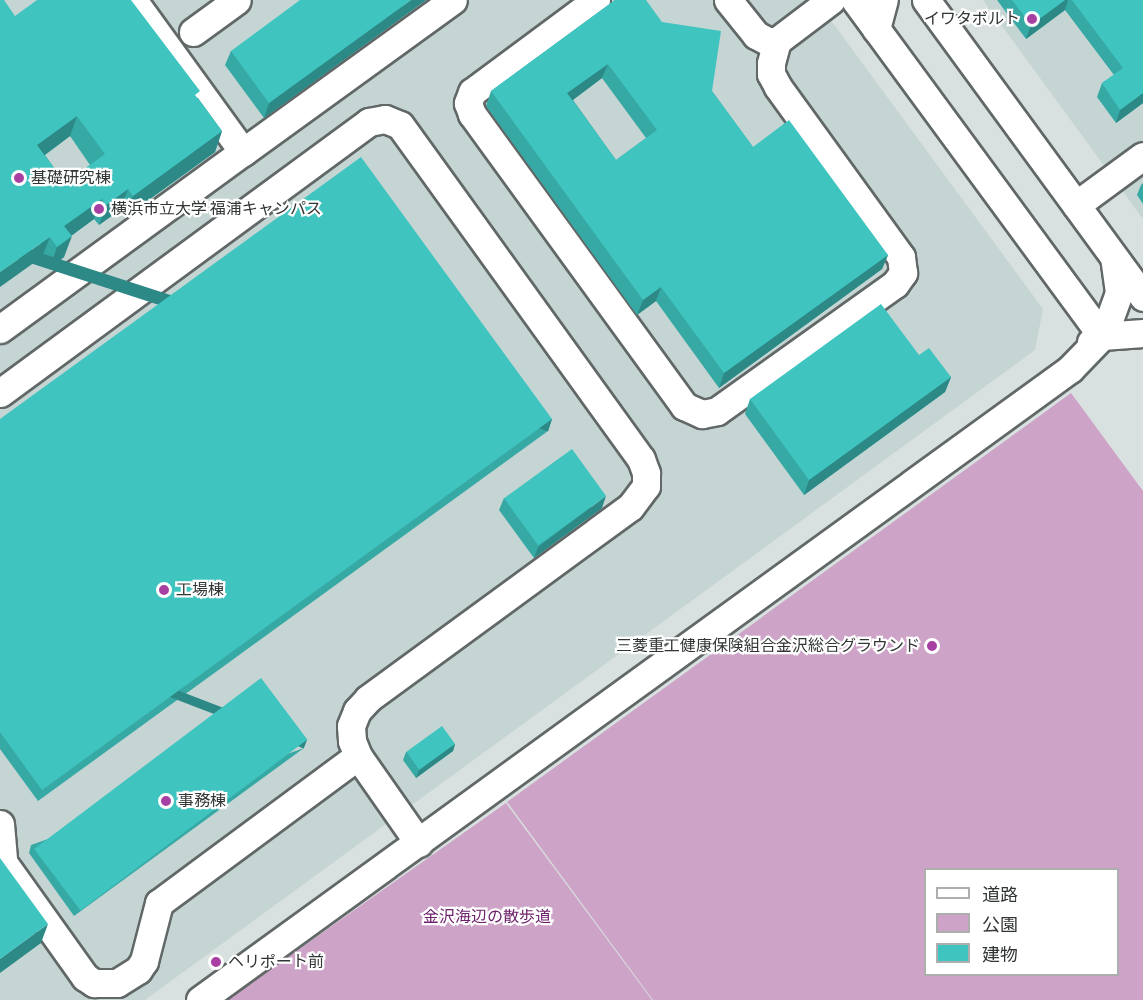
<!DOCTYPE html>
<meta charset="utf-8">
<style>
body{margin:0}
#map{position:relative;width:1143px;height:1000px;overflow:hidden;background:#d9e0e0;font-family:"Alegreya Sans","Noto Sans JP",sans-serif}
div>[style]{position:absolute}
.built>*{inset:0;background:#c5d5d4}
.green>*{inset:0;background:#cda4c8}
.roads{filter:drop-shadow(2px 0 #616867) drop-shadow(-2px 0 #616867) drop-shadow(0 2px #616867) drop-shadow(0 -2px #616867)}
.minor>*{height:27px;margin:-13.5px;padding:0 13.5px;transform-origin:13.5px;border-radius:13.5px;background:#fff}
.wall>*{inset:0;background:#37a9a5}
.shaded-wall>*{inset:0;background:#2d8986;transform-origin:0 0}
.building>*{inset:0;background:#40c4c0;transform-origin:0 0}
.dots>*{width:16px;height:16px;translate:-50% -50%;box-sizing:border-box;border:3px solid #fff;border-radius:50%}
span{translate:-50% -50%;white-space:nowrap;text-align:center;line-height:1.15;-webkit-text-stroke:4.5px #fff;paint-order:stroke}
.poi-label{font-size:16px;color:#323535}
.right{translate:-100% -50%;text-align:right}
.left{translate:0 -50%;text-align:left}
.park-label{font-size:16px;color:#6e216b}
.legend{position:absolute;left:924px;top:868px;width:195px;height:108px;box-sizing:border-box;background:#fff;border:2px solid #adaeae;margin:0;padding:8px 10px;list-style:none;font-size:18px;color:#323535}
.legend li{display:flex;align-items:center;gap:12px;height:30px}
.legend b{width:30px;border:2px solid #adaeae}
</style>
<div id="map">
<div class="built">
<div style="clip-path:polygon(0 0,816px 0,1043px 309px,1035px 350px,145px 1000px,0 1000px)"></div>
<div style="clip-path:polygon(983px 0,1143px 0,1143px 219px)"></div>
</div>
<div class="green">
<div style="clip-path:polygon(evenodd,1071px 393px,1143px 491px,1143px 1000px,653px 1000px,507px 802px,1071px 393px,926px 870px,1118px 870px,1118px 974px,926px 974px,926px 870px)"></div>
<div style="clip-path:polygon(506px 803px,652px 1000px,227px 1000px)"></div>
</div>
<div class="roads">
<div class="minor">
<div style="left:596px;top:0;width:154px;rotate:143.4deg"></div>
<div style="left:472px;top:92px;width:12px;rotate:110deg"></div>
<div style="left:468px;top:103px;width:12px;rotate:70deg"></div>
<div style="left:472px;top:114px;width:361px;rotate:54deg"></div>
<div style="left:684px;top:406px;width:20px;rotate:24deg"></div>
<div style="left:702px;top:414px;width:15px;rotate:-11deg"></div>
<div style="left:717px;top:411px;width:219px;rotate:-35.5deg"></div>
<div style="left:895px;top:284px;width:14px;rotate:-54deg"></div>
<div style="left:903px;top:273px;width:16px;rotate:-97deg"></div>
<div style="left:901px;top:257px;width:210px;rotate:-125.9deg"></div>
<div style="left:778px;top:87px;width:15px;rotate:-118deg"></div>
<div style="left:771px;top:74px;width:11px;rotate:-90deg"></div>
<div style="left:771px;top:63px;width:23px;rotate:-75deg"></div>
<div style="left:777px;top:41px;width:68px;rotate:-37.2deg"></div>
<div style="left:728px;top:0;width:45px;rotate:51.3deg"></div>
<div style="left:756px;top:35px;width:15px;rotate:28deg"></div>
<div style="left:769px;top:42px;width:8px;rotate:-7deg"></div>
<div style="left:855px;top:0;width:417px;rotate:53.7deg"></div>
<div style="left:926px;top:0;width:368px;rotate:53.8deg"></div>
<div style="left:876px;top:29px;width:30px;rotate:-75deg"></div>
<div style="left:193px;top:32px;width:54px;rotate:-36deg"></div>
<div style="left:243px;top:152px;width:259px;rotate:-35.9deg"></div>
<div style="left:1076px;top:205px;width:83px;rotate:-36.2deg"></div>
<div style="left:0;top:329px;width:301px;rotate:-36.1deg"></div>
<div style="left:243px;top:152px;width:188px;rotate:-125.9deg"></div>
<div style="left:1091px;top:342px;width:13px;rotate:-29deg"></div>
<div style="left:1102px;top:336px;width:41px;rotate:-4.2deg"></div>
<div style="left:0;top:393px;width:458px;rotate:-36.3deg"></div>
<div style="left:369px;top:122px;width:16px;rotate:-11deg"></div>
<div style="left:385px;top:119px;width:16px;rotate:22deg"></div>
<div style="left:400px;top:125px;width:412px;rotate:54.2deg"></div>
<div style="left:641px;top:459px;width:15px;rotate:70deg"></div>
<div style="left:646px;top:473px;width:13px;rotate:90deg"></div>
<div style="left:646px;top:486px;width:26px;rotate:127deg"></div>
<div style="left:630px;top:507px;width:325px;rotate:143.8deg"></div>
<div style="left:368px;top:699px;width:16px;rotate:133deg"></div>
<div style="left:357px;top:711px;width:16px;rotate:112deg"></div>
<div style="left:351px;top:726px;width:15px;rotate:86deg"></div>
<div style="left:352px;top:741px;width:16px;rotate:68deg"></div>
<div style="left:358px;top:756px;width:106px;rotate:55deg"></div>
<div style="left:0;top:824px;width:38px;rotate:85deg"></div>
<div style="left:3px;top:862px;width:141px;rotate:54.5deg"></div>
<div style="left:85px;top:977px;width:11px;rotate:34deg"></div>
<div style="left:94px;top:983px;width:23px"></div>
<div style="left:117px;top:983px;width:25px;rotate:-32deg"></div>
<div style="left:138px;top:970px;width:11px;rotate:-56deg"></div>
<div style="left:144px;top:961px;width:60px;rotate:-75.5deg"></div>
<div style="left:159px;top:903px;width:247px;rotate:-36.5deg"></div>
<div style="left:200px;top:1000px;width:1075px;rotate:-35.95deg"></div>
<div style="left:1070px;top:369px;width:46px;rotate:-45.9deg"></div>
<div style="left:1102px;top:336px;width:14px;rotate:-65deg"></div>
<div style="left:1108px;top:323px;width:33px;rotate:-70deg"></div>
<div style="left:1119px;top:292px;width:34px;rotate:-98deg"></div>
</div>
</div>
<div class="wall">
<div style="clip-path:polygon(426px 0,264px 118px,225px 65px,231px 51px)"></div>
<div style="clip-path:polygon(evenodd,615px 0,712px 91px,753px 147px,888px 255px,882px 269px,719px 388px,656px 301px,637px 315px,486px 106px,491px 91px,615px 0,602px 78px,646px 138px,616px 160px,573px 100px,602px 78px)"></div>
<div style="clip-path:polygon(997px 0,1143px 0,1143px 103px,1116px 123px,1097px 97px,1102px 83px,1114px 75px,1065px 10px,1026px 39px)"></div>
<div style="clip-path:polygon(evenodd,15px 16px,198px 98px,222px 131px,215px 152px,125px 217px,120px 210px,99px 225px,94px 219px,71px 236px,64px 257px,50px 268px,42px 257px,15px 16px,70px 136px,90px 165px,65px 183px,45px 155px,70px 136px)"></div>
<div style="clip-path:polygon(1143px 183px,1143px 204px,1137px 195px,1141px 185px)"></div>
<div style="clip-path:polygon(919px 355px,951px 377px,945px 392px,804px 495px,745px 414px,750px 399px)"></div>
<div style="clip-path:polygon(0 419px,552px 419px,548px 431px,38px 801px,0 749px)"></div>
<div style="clip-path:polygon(504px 498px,602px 508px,534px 558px,499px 510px)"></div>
<div style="clip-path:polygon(455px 744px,453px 751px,416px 778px,403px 760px,406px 752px)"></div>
<div style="clip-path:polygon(304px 748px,74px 916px,29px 853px,31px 845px)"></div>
</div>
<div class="shaded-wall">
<div style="clip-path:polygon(411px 0,426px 0,264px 118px,269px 103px)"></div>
<div style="clip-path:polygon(1065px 0,1068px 0,1065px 10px,1026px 39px,1031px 25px)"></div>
<div style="clip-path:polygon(608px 64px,602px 78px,562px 108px,567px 93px)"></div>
<div style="clip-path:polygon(1143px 93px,1143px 103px,1116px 123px,1120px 110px)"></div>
<div style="clip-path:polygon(77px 116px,70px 136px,30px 166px,37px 145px)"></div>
<div style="clip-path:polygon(222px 131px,215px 152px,125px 217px,133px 196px)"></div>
<div style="clip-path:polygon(128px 189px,120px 210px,99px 225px,106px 205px)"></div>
<div style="clip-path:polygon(102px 199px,94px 219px,56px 247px,64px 226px)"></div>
<div style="clip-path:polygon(72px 236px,64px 257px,50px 268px,57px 247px)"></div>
<div style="clip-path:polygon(50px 237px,42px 257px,0 287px,0 272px)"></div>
<div style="clip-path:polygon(888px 255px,882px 269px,719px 388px,724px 373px)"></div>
<div style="clip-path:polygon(661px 287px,656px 301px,637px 315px,643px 300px)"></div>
<div style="clip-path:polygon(951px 377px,945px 392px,804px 495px,809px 480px)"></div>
<div style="left:552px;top:419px;width:13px;height:631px;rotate:108deg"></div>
<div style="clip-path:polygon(606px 496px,602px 508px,534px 558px,538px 547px)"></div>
<div style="left:307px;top:740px;width:9px;height:285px;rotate:111deg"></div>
<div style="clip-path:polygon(455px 744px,453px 751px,416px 778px,419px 770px)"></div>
<div style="clip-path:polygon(48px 924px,41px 943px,0 973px,0 959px)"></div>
</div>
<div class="building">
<div style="clip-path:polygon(evenodd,0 0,4px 0,15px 16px,37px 0,131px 0,200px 91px,195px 95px,222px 131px,133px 196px,128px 189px,106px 205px,102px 199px,64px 226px,72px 236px,57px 247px,50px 237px,0 272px,0 0,77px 116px,105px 154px,65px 183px,37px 145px,77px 116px)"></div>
<div style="clip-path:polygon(300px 0,411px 0,269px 103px,231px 51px)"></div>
<div style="clip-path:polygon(evenodd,615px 0,646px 0,662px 22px,721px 31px,712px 91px,753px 147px,789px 120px,888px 255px,724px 373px,661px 287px,643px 300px,491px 91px,615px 0,608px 64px,657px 130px,616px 160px,567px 93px,608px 64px)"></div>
<div style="clip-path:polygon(1012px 0,1065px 0,1031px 25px)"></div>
<div style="clip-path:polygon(1072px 0,1143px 0,1143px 93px,1120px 110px,1102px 83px,1123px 68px)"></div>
<div style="clip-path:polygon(361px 157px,552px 419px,42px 790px,0 732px,0 419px)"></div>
<div style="clip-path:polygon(881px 304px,919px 355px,929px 348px,951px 377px,809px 480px,750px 399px)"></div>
<div style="left:572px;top:449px;width:58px;height:84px;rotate:54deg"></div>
<div style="left:261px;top:678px;width:77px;height:284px;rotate:53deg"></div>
<div style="left:442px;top:726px;width:22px;height:44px;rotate:54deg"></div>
<div style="clip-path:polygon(0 858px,48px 924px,0 959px)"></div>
</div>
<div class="dots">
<div style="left:1032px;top:19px;background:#a840a3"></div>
<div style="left:19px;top:178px;background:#a840a3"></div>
<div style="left:99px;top:209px;background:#a840a3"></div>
<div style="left:164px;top:590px;background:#a840a3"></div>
<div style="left:932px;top:646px;background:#a840a3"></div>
<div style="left:166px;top:801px;background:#a840a3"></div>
<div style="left:216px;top:962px;background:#a840a3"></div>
</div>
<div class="poi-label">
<span class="right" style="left:1020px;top:19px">イワタボルト</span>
<span class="left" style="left:31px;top:178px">基礎研究棟</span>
<span class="left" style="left:111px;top:209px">横浜市立大学 福浦キャンパス</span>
<span class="left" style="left:176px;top:590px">工場棟</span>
<span class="right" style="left:920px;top:646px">三菱重工健康保険組合金沢総合グラウンド</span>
<span class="left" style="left:178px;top:801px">事務棟</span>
<span class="left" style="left:228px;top:962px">ヘリポート前</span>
</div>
<div class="park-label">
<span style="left:487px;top:917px">金沢海辺の散歩道</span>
</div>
<ul class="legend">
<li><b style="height:8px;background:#fff"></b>道路</li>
<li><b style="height:16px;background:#cda4c8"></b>公園</li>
<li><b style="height:16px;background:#40c4c0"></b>建物</li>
</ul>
</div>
